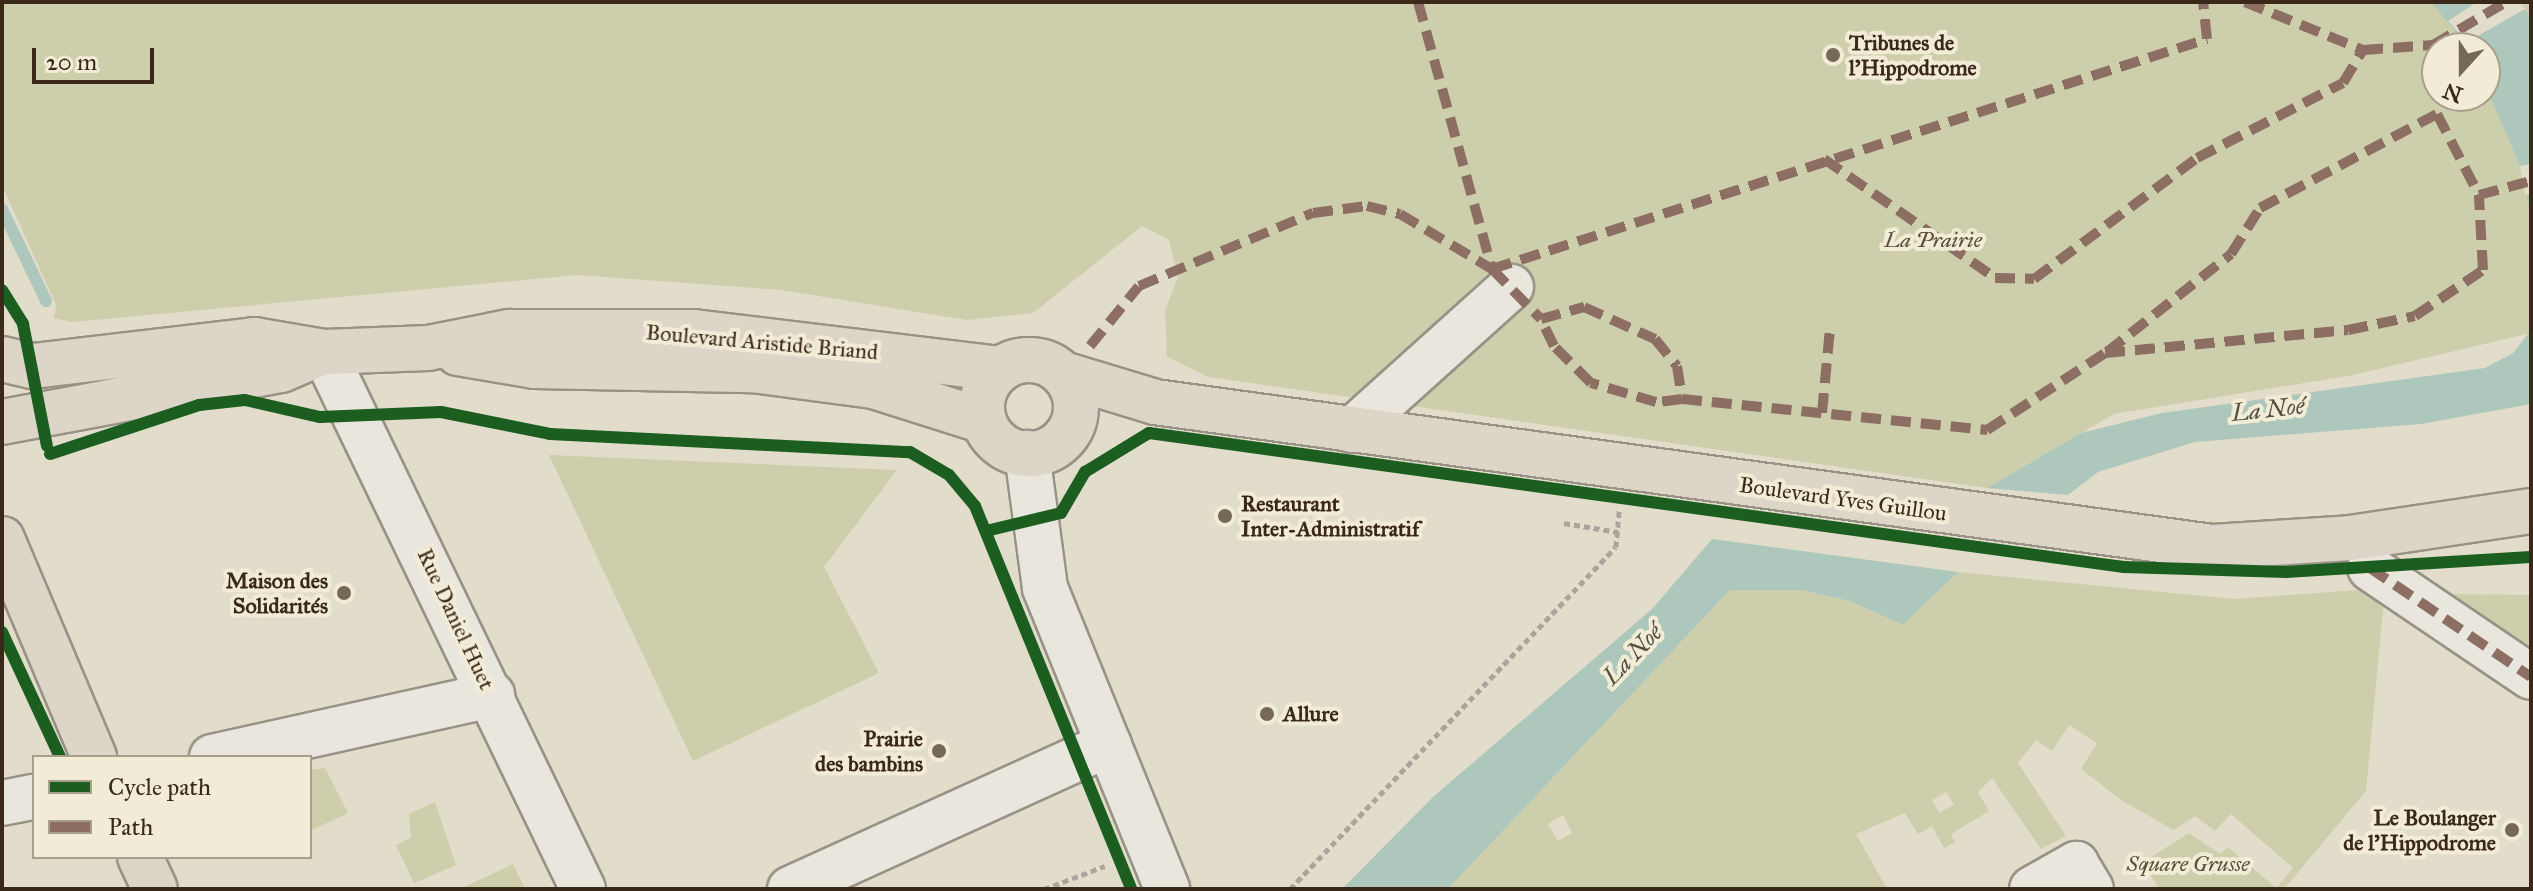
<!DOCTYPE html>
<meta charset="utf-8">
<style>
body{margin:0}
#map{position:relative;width:2533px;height:891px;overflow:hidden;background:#e2ddcb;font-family:"IM FELL Great Primer",serif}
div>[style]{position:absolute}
.green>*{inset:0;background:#cdceab}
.water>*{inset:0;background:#aec7bc}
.pier>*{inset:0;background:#e2ddcb}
.stream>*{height:12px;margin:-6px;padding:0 6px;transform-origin:6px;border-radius:6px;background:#aec7bc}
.path>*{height:5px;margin-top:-2.5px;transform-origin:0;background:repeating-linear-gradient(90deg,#a9a59c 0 6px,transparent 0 10px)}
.roads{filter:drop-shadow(2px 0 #989286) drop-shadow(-2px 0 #989286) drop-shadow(0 2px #989286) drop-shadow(0 -2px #989286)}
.minor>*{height:44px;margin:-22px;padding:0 22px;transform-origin:22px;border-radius:22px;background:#e8e6dd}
.major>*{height:44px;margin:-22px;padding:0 22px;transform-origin:22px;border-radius:22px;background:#dcd5c8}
.major>.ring{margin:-22px;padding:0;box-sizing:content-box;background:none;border:44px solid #dcd5c8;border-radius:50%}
.quiet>*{height:10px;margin-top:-5px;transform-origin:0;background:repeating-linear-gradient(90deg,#8d6e63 0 20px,transparent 0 30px)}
.cycleway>*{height:12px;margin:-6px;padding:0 6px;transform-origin:6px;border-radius:6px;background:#1b5e20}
.dots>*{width:22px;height:22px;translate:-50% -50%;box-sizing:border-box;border:4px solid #f2ecd7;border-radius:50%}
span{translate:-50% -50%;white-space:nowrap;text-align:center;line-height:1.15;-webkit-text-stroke:8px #f2ecd7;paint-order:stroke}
.poi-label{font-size:22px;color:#3a2919;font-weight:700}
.left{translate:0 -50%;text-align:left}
.right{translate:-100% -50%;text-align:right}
.park-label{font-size:22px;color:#5a4f37;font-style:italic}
.street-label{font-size:22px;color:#3a2919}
.water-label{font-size:24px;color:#524e40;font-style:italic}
.frame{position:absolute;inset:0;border:4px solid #3a2919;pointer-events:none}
.legend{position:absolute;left:32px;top:755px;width:280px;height:104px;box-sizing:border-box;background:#f2ecd7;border:2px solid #a89e8b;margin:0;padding:10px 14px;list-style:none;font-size:24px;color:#3a2919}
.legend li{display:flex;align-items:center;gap:16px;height:40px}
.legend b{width:40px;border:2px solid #a89e8b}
.north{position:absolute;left:2421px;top:32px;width:80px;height:80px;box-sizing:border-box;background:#f2ecd7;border:2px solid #a89e8b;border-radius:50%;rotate:201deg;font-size:22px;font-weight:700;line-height:32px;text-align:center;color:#3a2919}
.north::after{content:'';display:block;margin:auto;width:28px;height:36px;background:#756857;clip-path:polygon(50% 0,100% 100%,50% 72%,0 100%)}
.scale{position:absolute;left:32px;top:48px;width:122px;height:36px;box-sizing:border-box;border:4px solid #3a2919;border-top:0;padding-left:10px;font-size:24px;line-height:28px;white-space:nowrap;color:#3a2919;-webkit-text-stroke:6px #f2ecd7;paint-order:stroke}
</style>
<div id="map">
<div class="green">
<div style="clip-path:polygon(evenodd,2px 2px,2531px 2px,2531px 333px,2353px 375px,2114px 414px,1987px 488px,1209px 377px,1167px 357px,1165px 311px,1178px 277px,1169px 240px,1142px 226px,1033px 313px,967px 320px,781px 290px,578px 275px,72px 322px,54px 318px,56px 305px,2px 185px,2px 2px,2437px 48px,2485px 48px,2485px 96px,2437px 96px,2437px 48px)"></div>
<div style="clip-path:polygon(549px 455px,897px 470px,824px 567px,879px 673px,693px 761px)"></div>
<div style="clip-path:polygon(evenodd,1958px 572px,2234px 599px,2385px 588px,2366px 791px,2284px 889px,2159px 889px,2143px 862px,2189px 833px,2220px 854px,2228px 847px,2276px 888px,2293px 868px,2231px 814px,2215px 831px,2195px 816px,2174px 830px,2124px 802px,2081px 769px,2097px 743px,2069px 725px,2052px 751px,2036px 740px,2018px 763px,2066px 836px,2041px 849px,1992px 778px,1978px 792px,1989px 811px,1951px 834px,1955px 842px,1944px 848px,1932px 826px,1918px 834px,1905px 813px,1856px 834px,1887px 889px,1448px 889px,1730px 590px,1801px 590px,1850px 601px,1903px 625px,1958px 572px,1946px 792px,1954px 805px,1939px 813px,1932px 800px,1946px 792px,1958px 572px,1563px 815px,1572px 833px,1558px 841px,1548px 824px,1563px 815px)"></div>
<div style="clip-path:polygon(2440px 594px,2531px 595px,2531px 653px)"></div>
<div style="clip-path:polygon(325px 768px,348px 813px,310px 831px,310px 770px)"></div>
<div style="clip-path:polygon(435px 802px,456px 865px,414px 883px,396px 845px,411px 838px,409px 814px)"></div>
<div style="clip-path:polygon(513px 864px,525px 889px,460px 889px)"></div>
</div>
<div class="water">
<div style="clip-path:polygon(2431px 2px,2520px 2px,2531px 19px,2531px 216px,2520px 166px,2485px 85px,2485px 48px,2469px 48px)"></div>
<div style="clip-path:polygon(2531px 330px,2531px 404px,2421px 424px,2195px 442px,2098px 472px,2068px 495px,1987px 488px,2081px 433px,2162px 413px,2485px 368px,2513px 353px)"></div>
<div style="clip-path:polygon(1712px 539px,1958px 572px,1903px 625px,1850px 601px,1801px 590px,1730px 590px,1448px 889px,1342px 889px,1433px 797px,1652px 609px)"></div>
</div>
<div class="pier">
<div style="clip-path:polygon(2477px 2px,2520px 2px,2525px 9px,2467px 42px,2448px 21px)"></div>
<div style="clip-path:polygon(2531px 164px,2531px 194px,2525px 195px,2520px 166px)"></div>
</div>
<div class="stream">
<div style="left:2px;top:209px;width:102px;rotate:64.4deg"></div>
</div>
<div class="path">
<div style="left:1564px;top:523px;width:55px;rotate:9.5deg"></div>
<div style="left:1044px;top:889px;width:65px;rotate:-20.7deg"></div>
<div style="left:1290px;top:889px;width:472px;rotate:-46.4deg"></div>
<div style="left:1616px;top:547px;width:38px;rotate:-85deg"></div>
</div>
<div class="roads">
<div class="minor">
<div style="left:324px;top:352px;width:596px;rotate:64.25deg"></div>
<div style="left:1352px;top:430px;width:214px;rotate:-42deg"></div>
<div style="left:1027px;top:453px;width:136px;rotate:82.4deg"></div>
<div style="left:1045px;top:588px;width:325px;rotate:67.9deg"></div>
<div style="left:2370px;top:568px;width:194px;rotate:34.1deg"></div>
<div style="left:212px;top:757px;width:287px;rotate:-12.5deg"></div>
<div style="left:2px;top:803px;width:33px;rotate:-11deg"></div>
<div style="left:790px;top:889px;width:350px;rotate:-24.4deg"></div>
<div style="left:2032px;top:889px;width:51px;rotate:-29.6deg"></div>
<div style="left:2076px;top:864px;width:29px;rotate:59deg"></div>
</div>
<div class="major">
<div style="left:458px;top:353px;width:78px;rotate:9.6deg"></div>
<div style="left:535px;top:366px;width:217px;rotate:1.1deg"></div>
<div style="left:752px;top:370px;width:122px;rotate:7.5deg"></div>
<div style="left:873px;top:386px;width:116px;rotate:17.5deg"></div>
<div style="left:2px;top:359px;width:32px;rotate:13deg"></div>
<div style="left:33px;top:366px;width:223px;rotate:-6.7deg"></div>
<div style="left:254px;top:340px;width:71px;rotate:9.7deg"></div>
<div style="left:324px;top:352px;width:104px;rotate:-2.2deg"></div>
<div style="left:428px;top:348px;width:83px;rotate:-11.2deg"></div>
<div style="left:509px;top:332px;width:185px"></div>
<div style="left:694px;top:332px;width:308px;rotate:6.9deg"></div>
<div class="ring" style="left:982px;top:360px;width:50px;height:50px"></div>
<div style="left:1063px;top:374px;width:96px;rotate:16.9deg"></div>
<div style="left:1155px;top:402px;width:1067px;rotate:7.81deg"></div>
<div style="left:2212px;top:547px;width:138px;rotate:-3.7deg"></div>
<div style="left:2350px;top:538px;width:183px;rotate:-8.5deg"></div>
<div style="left:2px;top:422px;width:284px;rotate:-10.6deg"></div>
<div style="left:281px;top:370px;width:46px;rotate:-23.2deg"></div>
<div style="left:2px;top:539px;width:237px;rotate:67.1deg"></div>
<div style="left:140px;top:857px;width:35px;rotate:65deg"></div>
</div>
</div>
<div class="quiet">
<div style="left:1418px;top:2px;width:277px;rotate:74.5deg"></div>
<div style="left:1492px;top:269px;width:751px;rotate:-17.83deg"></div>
<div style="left:2207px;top:39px;width:37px;rotate:-96deg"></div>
<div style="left:2245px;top:2px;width:127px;rotate:22.1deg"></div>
<div style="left:2363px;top:50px;width:70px;rotate:-4.1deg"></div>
<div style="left:2433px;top:45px;width:85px;rotate:-30.5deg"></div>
<div style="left:1824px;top:159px;width:208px;rotate:34.8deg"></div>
<div style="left:1995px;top:278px;width:39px;rotate:1deg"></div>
<div style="left:2034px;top:279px;width:203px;rotate:-36.6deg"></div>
<div style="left:2197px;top:158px;width:164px;rotate:-27.2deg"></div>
<div style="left:2343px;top:83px;width:39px;rotate:-59deg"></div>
<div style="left:1584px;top:307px;width:78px;rotate:24.3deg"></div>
<div style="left:1655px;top:339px;width:35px;rotate:51deg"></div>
<div style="left:1677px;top:366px;width:33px;rotate:81deg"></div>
<div style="left:1682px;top:399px;width:26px;rotate:173deg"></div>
<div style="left:1656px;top:402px;width:68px;rotate:-163.7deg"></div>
<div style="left:1591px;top:383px;width:52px;rotate:-135deg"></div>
<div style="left:1554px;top:346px;width:30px;rotate:-116deg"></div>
<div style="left:1541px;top:319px;width:45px;rotate:-15.6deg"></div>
<div style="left:1090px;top:346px;width:77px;rotate:-50.8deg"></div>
<div style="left:1139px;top:286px;width:189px;rotate:-22.8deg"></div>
<div style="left:1313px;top:213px;width:54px;rotate:-7.4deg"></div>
<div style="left:1367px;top:206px;width:34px;rotate:14deg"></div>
<div style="left:1400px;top:214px;width:107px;rotate:30.9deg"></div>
<div style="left:1492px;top:269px;width:70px;rotate:45.6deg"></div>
<div style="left:2107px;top:352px;width:158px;rotate:-38.3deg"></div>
<div style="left:2231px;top:254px;width:54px;rotate:-57.8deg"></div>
<div style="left:2260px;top:208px;width:200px;rotate:-28deg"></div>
<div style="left:2437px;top:114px;width:91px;rotate:62.6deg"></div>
<div style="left:1682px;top:399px;width:307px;rotate:5.8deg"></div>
<div style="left:1987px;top:430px;width:141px;rotate:-33.1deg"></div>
<div style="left:2105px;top:353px;width:244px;rotate:-5.4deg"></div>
<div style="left:2348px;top:330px;width:68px;rotate:-11.8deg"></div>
<div style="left:2415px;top:316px;width:82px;rotate:-34.1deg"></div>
<div style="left:2483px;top:270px;width:75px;rotate:-93.1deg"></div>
<div style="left:2479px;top:195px;width:54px;rotate:-15.1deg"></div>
<div style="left:1822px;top:413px;width:85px;rotate:-84.6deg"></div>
<div style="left:2370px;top:568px;width:194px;rotate:34.1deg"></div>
</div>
<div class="cycleway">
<div style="left:2px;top:290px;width:40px;rotate:58deg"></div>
<div style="left:23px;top:324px;width:124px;rotate:78.9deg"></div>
<div style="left:50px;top:454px;width:157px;rotate:-18.2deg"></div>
<div style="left:199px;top:405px;width:46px;rotate:-6.2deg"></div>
<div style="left:245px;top:400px;width:77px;rotate:12.8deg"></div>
<div style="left:320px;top:417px;width:121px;rotate:-2.4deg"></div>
<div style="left:441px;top:412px;width:111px;rotate:11.4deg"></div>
<div style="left:550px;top:434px;width:360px;rotate:2.9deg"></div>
<div style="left:910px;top:452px;width:45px;rotate:30.5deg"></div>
<div style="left:949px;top:475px;width:40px;rotate:50deg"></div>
<div style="left:975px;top:506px;width:414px;rotate:67.8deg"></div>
<div style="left:986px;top:531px;width:77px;rotate:-13.5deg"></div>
<div style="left:1061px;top:513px;width:48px;rotate:-59.7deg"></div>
<div style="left:1085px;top:472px;width:75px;rotate:-31.4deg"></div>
<div style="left:1149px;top:433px;width:984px;rotate:7.83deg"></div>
<div style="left:2124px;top:567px;width:162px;rotate:1.8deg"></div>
<div style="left:2286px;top:572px;width:245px;rotate:-3.5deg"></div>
<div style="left:2px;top:632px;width:138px;rotate:65.1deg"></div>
</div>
<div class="dots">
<div style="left:1833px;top:55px;background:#756857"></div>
<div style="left:1225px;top:516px;background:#756857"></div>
<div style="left:344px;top:593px;background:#756857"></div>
<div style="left:1267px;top:714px;background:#756857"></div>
<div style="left:939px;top:751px;background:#756857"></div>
<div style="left:2512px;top:830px;background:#756857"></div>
</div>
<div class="poi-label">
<span class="left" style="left:1849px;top:55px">Tribunes de<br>l'Hippodrome</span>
<span class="left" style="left:1241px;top:516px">Restaurant<br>Inter-Administratif</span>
<span class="right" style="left:328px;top:593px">Maison des<br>Solidarités</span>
<span class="left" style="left:1283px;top:714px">Allure</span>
<span class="right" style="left:923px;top:751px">Prairie<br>des bambins</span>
<span class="right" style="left:2496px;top:830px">Le Boulanger<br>de l’Hippodrome</span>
</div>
<div class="park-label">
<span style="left:1933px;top:240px">La Prairie</span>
<span style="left:2188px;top:864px">Square Grusse</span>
</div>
<div class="street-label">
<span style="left:762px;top:342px;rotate:5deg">Boulevard Aristide Briand</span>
<span style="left:1843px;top:499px;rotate:8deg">Boulevard Yves Guillou</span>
<span style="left:456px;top:619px;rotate:65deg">Rue Daniel Huet</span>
</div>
<div class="water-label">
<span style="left:2268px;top:410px;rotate:-6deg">La Noé</span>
<span style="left:1633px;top:655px;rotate:-46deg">La Noé</span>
</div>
<div class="frame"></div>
<ul class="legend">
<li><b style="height:10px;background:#1b5e20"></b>Cycle path</li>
<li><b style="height:10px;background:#8d6e63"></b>Path</li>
</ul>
<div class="north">N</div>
<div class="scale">20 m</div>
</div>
